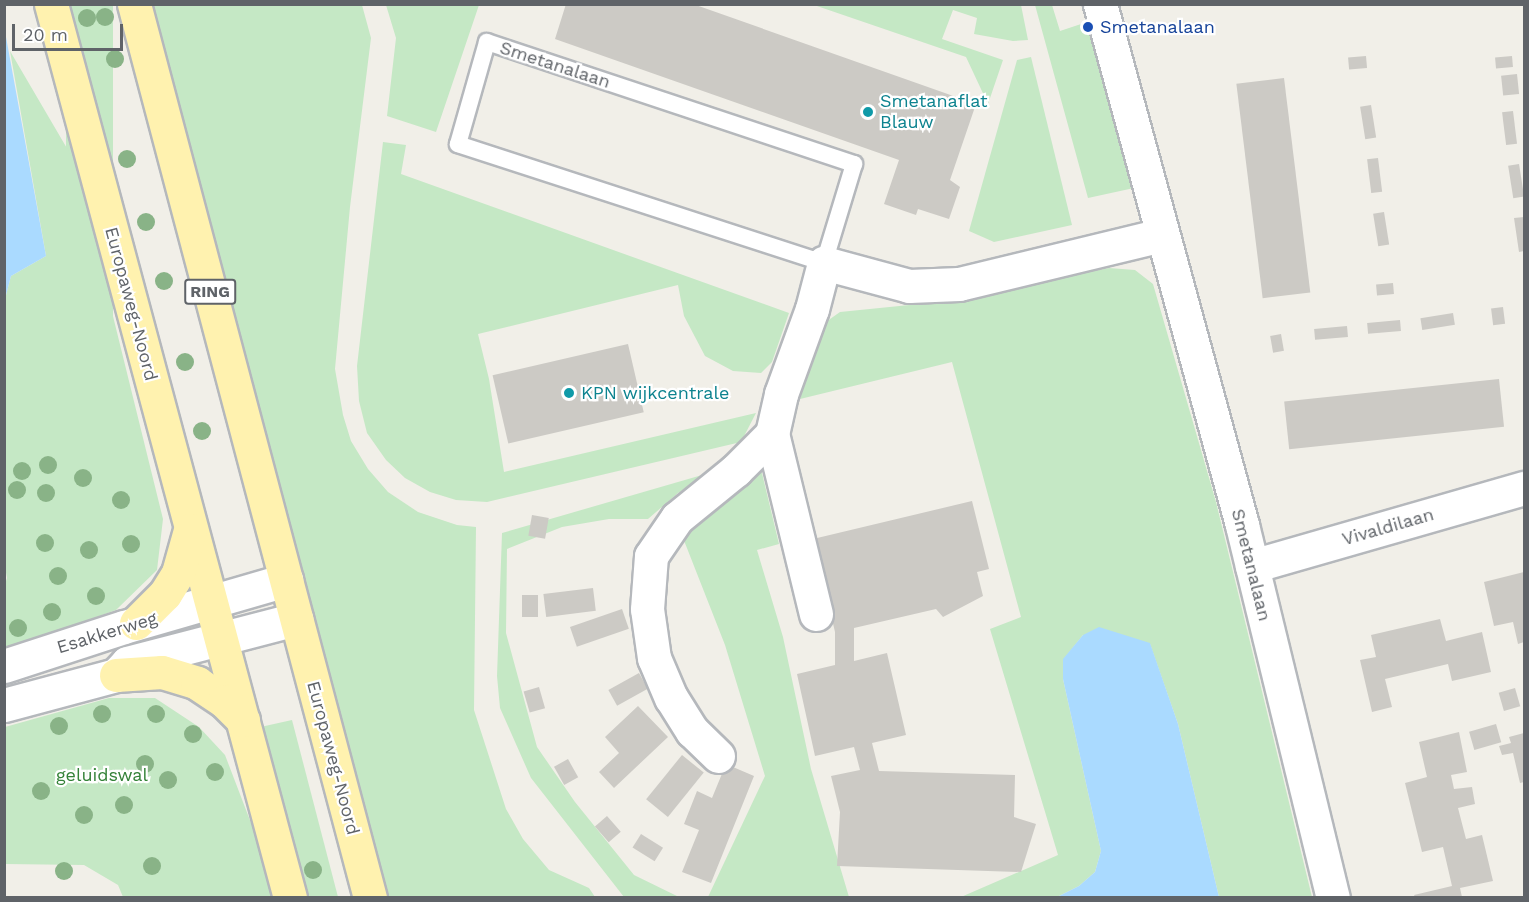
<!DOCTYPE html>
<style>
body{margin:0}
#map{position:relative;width:1529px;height:902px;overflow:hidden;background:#f1efe8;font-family:"Work Sans",sans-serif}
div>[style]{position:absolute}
.green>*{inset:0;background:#c5e8c5;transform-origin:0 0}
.water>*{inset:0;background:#aadaff}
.building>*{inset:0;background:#cccac5;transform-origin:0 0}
.roads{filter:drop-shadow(2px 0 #b5b8bc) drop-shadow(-2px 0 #b5b8bc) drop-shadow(0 2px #b5b8bc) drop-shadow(0 -2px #b5b8bc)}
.service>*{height:16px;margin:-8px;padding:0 8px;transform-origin:8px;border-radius:8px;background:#fff}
.minor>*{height:33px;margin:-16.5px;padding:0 16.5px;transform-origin:16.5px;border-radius:16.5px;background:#fff}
.tertiary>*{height:33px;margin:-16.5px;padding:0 16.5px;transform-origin:16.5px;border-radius:16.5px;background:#fff}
.primary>*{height:33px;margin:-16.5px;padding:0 16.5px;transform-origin:16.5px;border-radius:16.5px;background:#fff2af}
.trees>*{width:18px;height:18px;margin:-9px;border-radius:50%;background:#89b387}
.dots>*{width:16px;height:16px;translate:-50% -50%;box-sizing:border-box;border:3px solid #fff;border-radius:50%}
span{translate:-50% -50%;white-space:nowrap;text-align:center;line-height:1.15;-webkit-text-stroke:4.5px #fff;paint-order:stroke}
.shield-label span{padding:2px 4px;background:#fff;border:2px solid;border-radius:4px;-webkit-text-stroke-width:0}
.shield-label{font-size:16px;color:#5f6368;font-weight:700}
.transit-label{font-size:18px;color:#164399}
.left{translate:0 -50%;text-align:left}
.street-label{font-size:18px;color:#5f6368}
.culture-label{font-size:18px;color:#0d838f}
.park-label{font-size:18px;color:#348238}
.frame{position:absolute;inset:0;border:6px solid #5f6368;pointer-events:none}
.scale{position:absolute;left:12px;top:24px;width:111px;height:27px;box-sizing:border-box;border:3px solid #5f6368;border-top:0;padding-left:8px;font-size:18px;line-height:21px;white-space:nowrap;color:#5f6368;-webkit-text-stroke:4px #fff;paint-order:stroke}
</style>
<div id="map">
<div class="green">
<div style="left:66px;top:5px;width:47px;height:514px"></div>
<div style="clip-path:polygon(152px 5px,362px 5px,371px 38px,350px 207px,335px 369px,343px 415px,351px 441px,368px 469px,388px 492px,418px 512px,457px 525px,476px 527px,474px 710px,506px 809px,523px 839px,549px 870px,589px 888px,595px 897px,389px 897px)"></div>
<div style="clip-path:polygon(386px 5px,479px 5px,436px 132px,387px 116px,396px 38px)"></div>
<div style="clip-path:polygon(814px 5px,1021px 5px,1028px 40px,1013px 41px,974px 34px,977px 18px,953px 10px,942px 39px,1003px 60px,988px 104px,966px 57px)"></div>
<div style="clip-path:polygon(1035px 5px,1052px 5px,1060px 31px,1090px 21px,1134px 188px,1088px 198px)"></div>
<div style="clip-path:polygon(10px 51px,75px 162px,163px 519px,157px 570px,116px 610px,5px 650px,4px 587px,7px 578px,4px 562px,5px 299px,11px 276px,46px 256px)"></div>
<div style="clip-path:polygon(1031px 57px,1072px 225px,994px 242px,969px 231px,1017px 60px)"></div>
<div style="clip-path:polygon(383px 142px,406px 145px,401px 174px,789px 313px,772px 362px,761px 373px,733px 371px,705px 356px,684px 316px,678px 285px,478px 334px,489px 379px,504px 472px,756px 413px,741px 442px,487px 502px,456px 500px,430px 492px,405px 478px,386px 460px,367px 433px,359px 401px,357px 366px)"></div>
<div style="clip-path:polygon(1109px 268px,1135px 270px,1153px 284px,1216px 502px,1312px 897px,1219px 897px,1178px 724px,1150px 644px,1083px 635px,1063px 660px,1063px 679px,1101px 851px,1095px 872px,1079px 886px,1057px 897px,961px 897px,1058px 855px,990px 629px,1021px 617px,952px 362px,800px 399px,823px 324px,840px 312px,939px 302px)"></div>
<div style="clip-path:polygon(761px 469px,779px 544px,757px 550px,783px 637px,811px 769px,849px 897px,708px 897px,765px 776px,725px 645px,683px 538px)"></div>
<div style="clip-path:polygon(709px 473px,678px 493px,648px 519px,609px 519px,562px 527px,507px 549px,506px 633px,537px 747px,575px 802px,634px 875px,679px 897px,624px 897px,531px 778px,500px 708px,497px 676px,502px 533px)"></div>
<div style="clip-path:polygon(109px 698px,155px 698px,199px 727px,225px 755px,261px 849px,274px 897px,123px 897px,118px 885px,84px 865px,5px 864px,5px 727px)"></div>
<div style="clip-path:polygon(292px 720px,338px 897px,305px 897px,256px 728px)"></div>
</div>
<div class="water">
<div style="clip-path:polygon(4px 26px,46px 256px,11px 276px,5px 299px)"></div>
<div style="clip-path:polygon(1099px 627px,1150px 643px,1178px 724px,1219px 897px,1057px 897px,1079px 886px,1095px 872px,1101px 851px,1063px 679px,1063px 659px,1083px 635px)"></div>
</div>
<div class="building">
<div style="clip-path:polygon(566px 4px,693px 4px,976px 104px,950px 180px,960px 187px,949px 219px,918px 209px,916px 215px,884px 204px,899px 160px,555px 39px)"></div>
<div style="left:1366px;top:56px;width:12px;height:18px;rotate:85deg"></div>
<div style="left:1512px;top:56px;width:11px;height:17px;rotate:85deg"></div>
<div style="left:1517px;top:74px;width:20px;height:16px;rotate:84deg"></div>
<div style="left:1284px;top:78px;width:216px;height:48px;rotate:83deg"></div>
<div style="left:1371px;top:105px;width:33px;height:11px;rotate:81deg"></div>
<div style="left:1513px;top:111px;width:33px;height:11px;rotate:83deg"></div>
<div style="left:1378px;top:158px;width:34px;height:11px;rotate:83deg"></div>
<div style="left:1519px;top:164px;width:33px;height:11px;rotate:81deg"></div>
<div style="left:1384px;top:212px;width:33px;height:11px;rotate:81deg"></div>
<div style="clip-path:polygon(1524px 217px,1524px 251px,1519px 252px,1514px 218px)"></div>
<div style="left:1393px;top:283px;width:11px;height:17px;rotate:85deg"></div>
<div style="left:1503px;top:307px;width:17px;height:12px;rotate:83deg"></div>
<div style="left:1453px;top:313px;width:12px;height:33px;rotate:81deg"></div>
<div style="left:1400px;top:320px;width:11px;height:33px;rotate:85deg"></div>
<div style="left:1347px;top:326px;width:11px;height:33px;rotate:85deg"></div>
<div style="left:1281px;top:334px;width:17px;height:11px;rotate:80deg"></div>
<div style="left:628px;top:344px;width:70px;height:139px;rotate:77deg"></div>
<div style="left:1499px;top:379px;width:48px;height:216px;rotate:84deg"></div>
<div style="clip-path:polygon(972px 501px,989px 569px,977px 572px,983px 596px,943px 617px,936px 609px,854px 628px,854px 661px,887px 653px,906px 735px,872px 743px,879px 771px,1015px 775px,1014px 817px,1036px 824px,1021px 872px,837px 866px,840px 812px,831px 776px,860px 770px,854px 747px,815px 756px,797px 674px,835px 665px,835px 632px,813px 539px)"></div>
<div style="left:532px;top:515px;width:17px;height:21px;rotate:10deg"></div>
<div style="clip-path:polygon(1524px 572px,1524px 642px,1518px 644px,1513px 622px,1494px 626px,1484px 582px)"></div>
<div style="left:593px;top:588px;width:23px;height:50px;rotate:83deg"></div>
<div style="left:522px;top:595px;width:16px;height:22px"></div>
<div style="left:622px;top:609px;width:21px;height:55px;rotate:71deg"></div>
<div style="clip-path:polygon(1440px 619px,1446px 641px,1482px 632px,1491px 672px,1452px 681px,1448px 664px,1385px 679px,1392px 707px,1372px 712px,1360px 660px,1376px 657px,1371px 635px)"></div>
<div style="left:639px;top:673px;width:18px;height:35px;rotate:61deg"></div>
<div style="left:539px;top:687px;width:22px;height:16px;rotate:74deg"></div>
<div style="left:1515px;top:688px;width:19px;height:17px;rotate:74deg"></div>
<div style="clip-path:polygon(638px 706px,668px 737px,614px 788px,599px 772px,619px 753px,605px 737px)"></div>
<div style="left:1496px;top:724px;width:19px;height:28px;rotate:74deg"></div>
<div style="clip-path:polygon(1459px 732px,1467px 772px,1451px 775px,1454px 789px,1472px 787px,1475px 804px,1458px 808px,1466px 839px,1482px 835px,1493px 881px,1460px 888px,1462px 897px,1415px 897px,1414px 895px,1452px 886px,1443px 847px,1422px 852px,1405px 783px,1427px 777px,1419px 742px)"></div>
<div style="clip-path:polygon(1524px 733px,1524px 782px,1520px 783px,1513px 753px,1502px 755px,1499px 746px,1511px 743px,1509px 737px)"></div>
<div style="left:682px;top:755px;width:28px;height:57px;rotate:39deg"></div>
<div style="left:568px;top:759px;width:21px;height:16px;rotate:61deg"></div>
<div style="clip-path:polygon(726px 764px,754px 776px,711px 883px,682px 872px,699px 830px,684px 824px,697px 791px,712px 798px)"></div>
<div style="left:607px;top:816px;width:21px;height:16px;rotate:49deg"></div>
<div style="left:641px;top:834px;width:26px;height:16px;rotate:32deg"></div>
</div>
<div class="roads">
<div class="service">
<div style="left:487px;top:42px;width:387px;rotate:18.4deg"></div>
<div style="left:854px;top:164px;width:103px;rotate:106.9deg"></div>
<div style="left:824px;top:263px;width:385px;rotate:-162deg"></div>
<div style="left:458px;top:144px;width:106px;rotate:-74.1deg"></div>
</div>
<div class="minor">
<div style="left:1252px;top:566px;width:283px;rotate:-16deg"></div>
<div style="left:816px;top:614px;width:185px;rotate:-103.7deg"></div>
<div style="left:772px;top:434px;width:41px;rotate:-77.3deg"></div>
<div style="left:781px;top:394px;width:90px;rotate:-70deg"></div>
<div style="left:812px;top:309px;width:48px;rotate:-75.4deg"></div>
<div style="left:824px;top:263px;width:88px;rotate:15.1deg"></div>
<div style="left:909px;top:286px;width:50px;rotate:-2.3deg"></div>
<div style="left:959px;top:284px;width:208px;rotate:-13.6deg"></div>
<div style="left:718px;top:756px;width:36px;rotate:-136deg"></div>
<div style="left:692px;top:731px;width:39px;rotate:-122deg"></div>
<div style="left:671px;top:698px;width:43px;rotate:-113deg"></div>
<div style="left:654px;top:658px;width:49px;rotate:-98.1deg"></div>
<div style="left:647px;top:609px;width:53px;rotate:-85.7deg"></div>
<div style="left:651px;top:556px;width:46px;rotate:-55.6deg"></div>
<div style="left:677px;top:518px;width:76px;rotate:-39.1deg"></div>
<div style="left:736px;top:470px;width:51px;rotate:-45deg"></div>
</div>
<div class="tertiary">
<div style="left:1100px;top:4px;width:540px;rotate:74.75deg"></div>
<div style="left:1242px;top:525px;width:384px;rotate:76.3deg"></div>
<div style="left:4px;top:666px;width:126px;rotate:-18deg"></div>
<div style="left:124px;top:627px;width:169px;rotate:-16.2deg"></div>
<div style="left:4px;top:705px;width:116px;rotate:-15deg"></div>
<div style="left:116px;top:675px;width:16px;rotate:-47deg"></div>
<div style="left:127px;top:663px;width:175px;rotate:-14.6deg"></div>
</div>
<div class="primary">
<div style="left:51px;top:4px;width:925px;rotate:75.03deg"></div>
<div style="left:134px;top:4px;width:925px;rotate:75.21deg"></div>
<div style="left:136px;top:623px;width:41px;rotate:-45deg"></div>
<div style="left:165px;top:594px;width:25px;rotate:-58deg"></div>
<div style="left:178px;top:573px;width:45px;rotate:-74.4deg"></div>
<div style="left:116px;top:675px;width:46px;rotate:-3.7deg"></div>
<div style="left:162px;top:672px;width:37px;rotate:17deg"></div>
<div style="left:197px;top:683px;width:32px;rotate:34deg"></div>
<div style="left:224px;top:701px;width:27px;rotate:45deg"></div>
</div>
</div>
<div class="trees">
<div style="left:105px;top:17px"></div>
<div style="left:87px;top:18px"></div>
<div style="left:115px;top:59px"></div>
<div style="left:127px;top:159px"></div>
<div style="left:146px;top:222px"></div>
<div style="left:164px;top:281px"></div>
<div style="left:185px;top:362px"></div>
<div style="left:202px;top:431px"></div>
<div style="left:48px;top:465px"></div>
<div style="left:22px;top:471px"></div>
<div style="left:83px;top:478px"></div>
<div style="left:17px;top:490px"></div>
<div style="left:46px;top:493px"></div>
<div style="left:121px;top:500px"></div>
<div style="left:45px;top:543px"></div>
<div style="left:131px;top:544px"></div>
<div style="left:89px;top:550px"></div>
<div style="left:58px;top:576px"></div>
<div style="left:96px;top:596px"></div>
<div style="left:52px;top:612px"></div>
<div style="left:18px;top:628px"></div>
<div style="left:102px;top:714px"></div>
<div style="left:156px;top:714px"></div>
<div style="left:59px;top:726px"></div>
<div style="left:193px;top:734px"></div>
<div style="left:145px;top:764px"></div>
<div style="left:215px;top:772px"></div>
<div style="left:168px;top:780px"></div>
<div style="left:41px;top:791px"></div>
<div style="left:124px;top:805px"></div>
<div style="left:84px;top:815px"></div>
<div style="left:152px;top:866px"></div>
<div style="left:313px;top:870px"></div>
<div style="left:64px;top:871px"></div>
</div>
<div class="dots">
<div style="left:1088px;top:27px;background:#1a4fb4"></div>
<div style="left:868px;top:112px;background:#0f9aa8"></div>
<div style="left:569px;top:393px;background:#0f9aa8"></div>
</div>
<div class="shield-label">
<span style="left:210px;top:292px">RING</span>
</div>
<div class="transit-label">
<span class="left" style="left:1100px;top:27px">Smetanalaan</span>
</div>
<div class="street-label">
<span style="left:555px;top:65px;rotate:18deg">Smetanalaan</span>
<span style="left:131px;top:304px;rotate:75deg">Europaweg-Noord</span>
<span style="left:1388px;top:527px;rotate:-16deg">Vivaldilaan</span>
<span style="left:1251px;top:565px;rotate:76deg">Smetanalaan</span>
<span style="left:107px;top:633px;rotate:-17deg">Esakkerweg</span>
<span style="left:333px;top:758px;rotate:75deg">Europaweg-Noord</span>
</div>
<div class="culture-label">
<span class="left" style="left:880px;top:112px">Smetanaflat<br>Blauw</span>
<span class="left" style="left:581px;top:393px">KPN wijkcentrale</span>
</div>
<div class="park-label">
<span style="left:102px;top:775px">geluidswal</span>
</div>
<div class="frame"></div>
<div class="scale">20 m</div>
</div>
